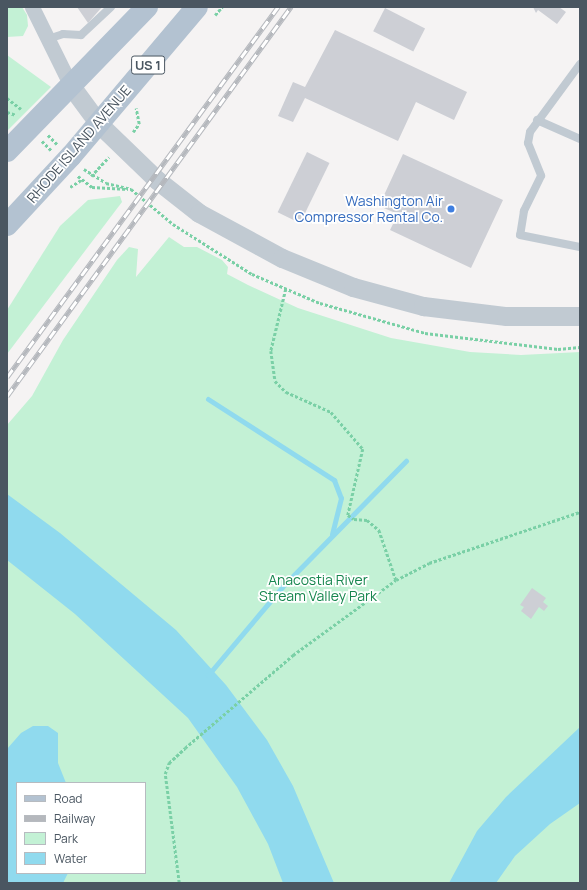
<!DOCTYPE html>
<style>
body{margin:0}
#map{position:relative;width:587px;height:890px;overflow:hidden;background:#f5f3f3;font-family:Manrope,sans-serif}
div>[style]{position:absolute}
.green>*{inset:0;background:#c3f1d5}
.water>*{inset:0;background:#90daee}
.stream>*{height:5px;margin:-2.5px;padding:0 2.5px;transform-origin:2.5px;border-radius:2.5px;background:#90daee}
.building>*{inset:0;background:#cdcfd5;transform-origin:0 0}
.path>*{height:2.5px;margin-top:-1.25px;transform-origin:0;background:repeating-linear-gradient(90deg,#7ad0a6 0 3px,transparent 0 5px)}
.service>*{height:8px;margin:-4px;padding:0 4px;transform-origin:4px;border-radius:4px;background:#c1cad2}
.minor>*{height:15px;margin:-7.5px;padding:0 7.5px;transform-origin:7.5px;border-radius:7.5px;background:#c1cad2}
.tertiary>*{height:19px;margin:-9.5px;padding:0 9.5px;transform-origin:9.5px;border-radius:9.5px;background:#c1cad2}
.primary>*{height:22px;margin:-11px;padding:0 11px;transform-origin:11px;border-radius:11px;background:#b3c2d1}
.rail>*{height:4.5px;margin-top:-2.25px;transform-origin:0;background:repeating-linear-gradient(90deg,#fff 0 9px,#b5b8bd 0 18px);box-sizing:border-box;border-block:1px solid #b5b8bd}
.dots>*{width:11px;height:11px;translate:-50% -50%;box-sizing:border-box;border:2px solid #fff;border-radius:50%}
span{translate:-50% -50%;white-space:nowrap;text-align:center;line-height:1.15;-webkit-text-stroke:3.5px #fff;paint-order:stroke}
.shield-label span{padding:1px 3px;background:#fff;border:1px solid;border-radius:3px;-webkit-text-stroke-width:0}
.shield-label{font-size:13px;color:#4a5661;font-weight:700}
.street-label{font-size:14px;color:#4a5661}
.shop-label{font-size:14px;color:#366cbe}
.right{translate:-100% -50%;text-align:right}
.park-label{font-size:14px;color:#17864f}
.frame{position:absolute;inset:0;border:8px solid #4a5661;pointer-events:none}
.legend{position:absolute;left:16px;top:782px;width:130px;height:92px;box-sizing:border-box;background:#fff;border:1px solid #b7bbc0;margin:0;padding:5px 7px;list-style:none;font-size:12px;color:#4a5661}
.legend li{display:flex;align-items:center;gap:8px;height:20px}
.legend b{width:20px;border:1px solid #b7bbc0}
</style>
<div id="map">
<div class="green">
<div style="clip-path:polygon(7px 7px,22px 7px,27px 15px,28px 26px,23px 36px,7px 37px)"></div>
<div style="clip-path:polygon(7px 55px,51px 87px,7px 131px)"></div>
<div style="clip-path:polygon(120px 196px,122px 202px,7px 354px,7px 310px,60px 226px,88px 200px)"></div>
<div style="clip-path:polygon(evenodd,169px 237px,184px 247px,197px 247px,222px 260px,228px 267px,227px 274px,248px 285px,298px 308px,391px 338px,470px 352px,521px 355px,580px 352px,580px 883px,7px 883px,7px 425px,32px 396px,63px 340px,117px 260px,129px 247px,138px 249px,136px 277px,169px 237px,17px 783px,145px 783px,145px 873px,17px 873px,17px 783px)"></div>
</div>
<div class="water">
<div style="clip-path:polygon(7px 494px,60px 533px,176px 630px,226px 685px,267px 740px,293px 786px,334px 883px,283px 883px,268px 844px,237px 787px,188px 718px,75px 614px,7px 560px)"></div>
<div style="clip-path:polygon(33px 726px,48px 726px,58px 733px,58px 763px,66px 783px,17px 783px,17px 873px,68px 873px,63px 883px,7px 883px,7px 749px,21px 733px)"></div>
<div style="clip-path:polygon(580px 727px,580px 803px,550px 824px,515px 856px,496px 883px,449px 883px,477px 831px,506px 797px)"></div>
</div>
<div class="stream">
<div style="left:208px;top:399px;width:150px;rotate:32.7deg"></div>
<div style="left:334px;top:480px;width:19px;rotate:69deg"></div>
<div style="left:341px;top:498px;width:37px;rotate:104deg"></div>
<div style="left:208px;top:675px;width:115px;rotate:-49.9deg"></div>
<div style="left:282px;top:587px;width:177px;rotate:-45.5deg"></div>
</div>
<div class="building">
<div style="clip-path:polygon(77px 7px,102px 7px,88px 23px)"></div>
<div style="clip-path:polygon(533px 7px,559px 7px,566px 12px,557px 24px,538px 10px,536px 13px)"></div>
<div style="left:385px;top:8px;width:45px;height:26px;rotate:27deg"></div>
<div style="clip-path:polygon(335px 30px,467px 92px,454px 120px,416px 102px,398px 141px,305px 98px,293px 122px,278px 116px,293px 82px,305px 87px)"></div>
<div style="left:307px;top:152px;width:25px;height:67px;rotate:26deg"></div>
<div style="clip-path:polygon(403px 154px,503px 200px,471px 268px,390px 230px,398px 214px,379px 206px)"></div>
<div style="clip-path:polygon(532px 588px,546px 598px,543px 602px,548px 606px,544px 611px,539px 607px,531px 619px,521px 611px,524px 607px,520px 605px)"></div>
</div>
<div class="path">
<div style="left:215px;top:15px;width:11px;rotate:-49deg"></div>
<div style="left:7px;top:98px;width:18px;rotate:38deg"></div>
<div style="left:7px;top:112px;width:9px;rotate:18deg"></div>
<div style="left:133px;top:132px;width:10px;rotate:-53deg"></div>
<div style="left:139px;top:124px;width:16px;rotate:-101deg"></div>
<div style="left:48px;top:135px;width:13px;rotate:45deg"></div>
<div style="left:42px;top:141px;width:13px;rotate:45deg"></div>
<div style="left:84px;top:169px;width:26px;rotate:32deg"></div>
<div style="left:106px;top:183px;width:26px;rotate:13deg"></div>
<div style="left:131px;top:189px;width:55px;rotate:39.8deg"></div>
<div style="left:173px;top:224px;width:93px;rotate:32.3deg"></div>
<div style="left:252px;top:274px;width:74px;rotate:23.1deg"></div>
<div style="left:320px;top:303px;width:109px;rotate:15.9deg"></div>
<div style="left:425px;top:333px;width:134px;rotate:6.9deg"></div>
<div style="left:558px;top:349px;width:22px;rotate:-5deg"></div>
<div style="left:78px;top:176px;width:18px;rotate:38deg"></div>
<div style="left:92px;top:187px;width:36px;rotate:3deg"></div>
<div style="left:91px;top:176px;width:26px;rotate:-47deg"></div>
<div style="left:70px;top:187px;width:13px;rotate:-32deg"></div>
<div style="left:286px;top:289px;width:64px;rotate:103.6deg"></div>
<div style="left:271px;top:351px;width:30px;rotate:82deg"></div>
<div style="left:275px;top:381px;width:16px;rotate:45deg"></div>
<div style="left:286px;top:392px;width:49px;rotate:24deg"></div>
<div style="left:331px;top:412px;width:49px;rotate:49.1deg"></div>
<div style="left:363px;top:449px;width:68px;rotate:102.8deg"></div>
<div style="left:348px;top:515px;width:7px;rotate:34deg"></div>
<div style="left:354px;top:519px;width:13px;rotate:4deg"></div>
<div style="left:367px;top:520px;width:16px;rotate:40deg"></div>
<div style="left:379px;top:530px;width:53px;rotate:71.2deg"></div>
<div style="left:179px;top:883px;width:110px;rotate:-97.3deg"></div>
<div style="left:165px;top:774px;width:12px;rotate:-70deg"></div>
<div style="left:169px;top:763px;width:22px;rotate:-43deg"></div>
<div style="left:185px;top:748px;width:143px;rotate:-40.7deg"></div>
<div style="left:293px;top:655px;width:127px;rotate:-36.1deg"></div>
<div style="left:396px;top:580px;width:37px;rotate:-27deg"></div>
<div style="left:429px;top:563px;width:159px;rotate:-18.7deg"></div>
</div>
<div class="service">
<div style="left:48px;top:39px;width:16px;rotate:-18deg"></div>
<div style="left:63px;top:34px;width:18px;rotate:3deg"></div>
<div style="left:81px;top:35px;width:41px;rotate:-43deg"></div>
<div style="left:580px;top:64px;width:84px;rotate:126.3deg"></div>
<div style="left:530px;top:132px;width:11px;rotate:100deg"></div>
<div style="left:528px;top:143px;width:35px;rotate:68deg"></div>
<div style="left:541px;top:176px;width:39px;rotate:116deg"></div>
<div style="left:524px;top:211px;width:24px;rotate:99deg"></div>
<div style="left:520px;top:235px;width:61px;rotate:11.3deg"></div>
<div style="left:537px;top:120px;width:47px;rotate:23.8deg"></div>
</div>
<div class="minor">
<div style="left:32px;top:7px;width:88px;rotate:63.7deg"></div>
</div>
<div class="tertiary">
<div style="left:71px;top:86px;width:47px;rotate:53.6deg"></div>
<div style="left:99px;top:124px;width:81px;rotate:44deg"></div>
<div style="left:157px;top:180px;width:53px;rotate:38.2deg"></div>
<div style="left:199px;top:213px;width:94px;rotate:28.5deg"></div>
<div style="left:282px;top:258px;width:77px;rotate:22.2deg"></div>
<div style="left:353px;top:287px;width:73px;rotate:15.2deg"></div>
<div style="left:423px;top:306px;width:84px;rotate:6.9deg"></div>
<div style="left:506px;top:316px;width:74px"></div>
</div>
<div class="primary">
<div style="left:7px;top:151px;width:201px;rotate:-45.8deg"></div>
<div style="left:7px;top:225px;width:94px;rotate:-47.2deg"></div>
<div style="left:71px;top:156px;width:195px;rotate:-49.8deg"></div>
</div>
<div class="rail">
<div style="left:7px;top:377px;width:459px;rotate:-53.8deg"></div>
<div style="left:7px;top:396px;width:482px;rotate:-53.9deg"></div>
</div>
<div class="dots">
<div style="left:451px;top:209px;background:#3f7fe0"></div>
</div>
<div class="shield-label">
<span style="left:148px;top:65px">US 1</span>
</div>
<div class="street-label">
<span style="left:79px;top:144px;rotate:-49deg">RHODE ISLAND AVENUE</span>
</div>
<div class="shop-label">
<span class="right" style="left:443px;top:209px">Washington Air<br>Compressor Rental Co.</span>
</div>
<div class="park-label">
<span style="left:318px;top:588px">Anacostia River<br>Stream Valley Park</span>
</div>
<div class="frame"></div>
<ul class="legend">
<li><b style="height:5px;background:#b3c2d1"></b>Road</li>
<li><b style="height:5px;background:#b5b8bd"></b>Railway</li>
<li><b style="height:11px;background:#c3f1d5"></b>Park</li>
<li><b style="height:11px;background:#90daee"></b>Water</li>
</ul>
</div>
